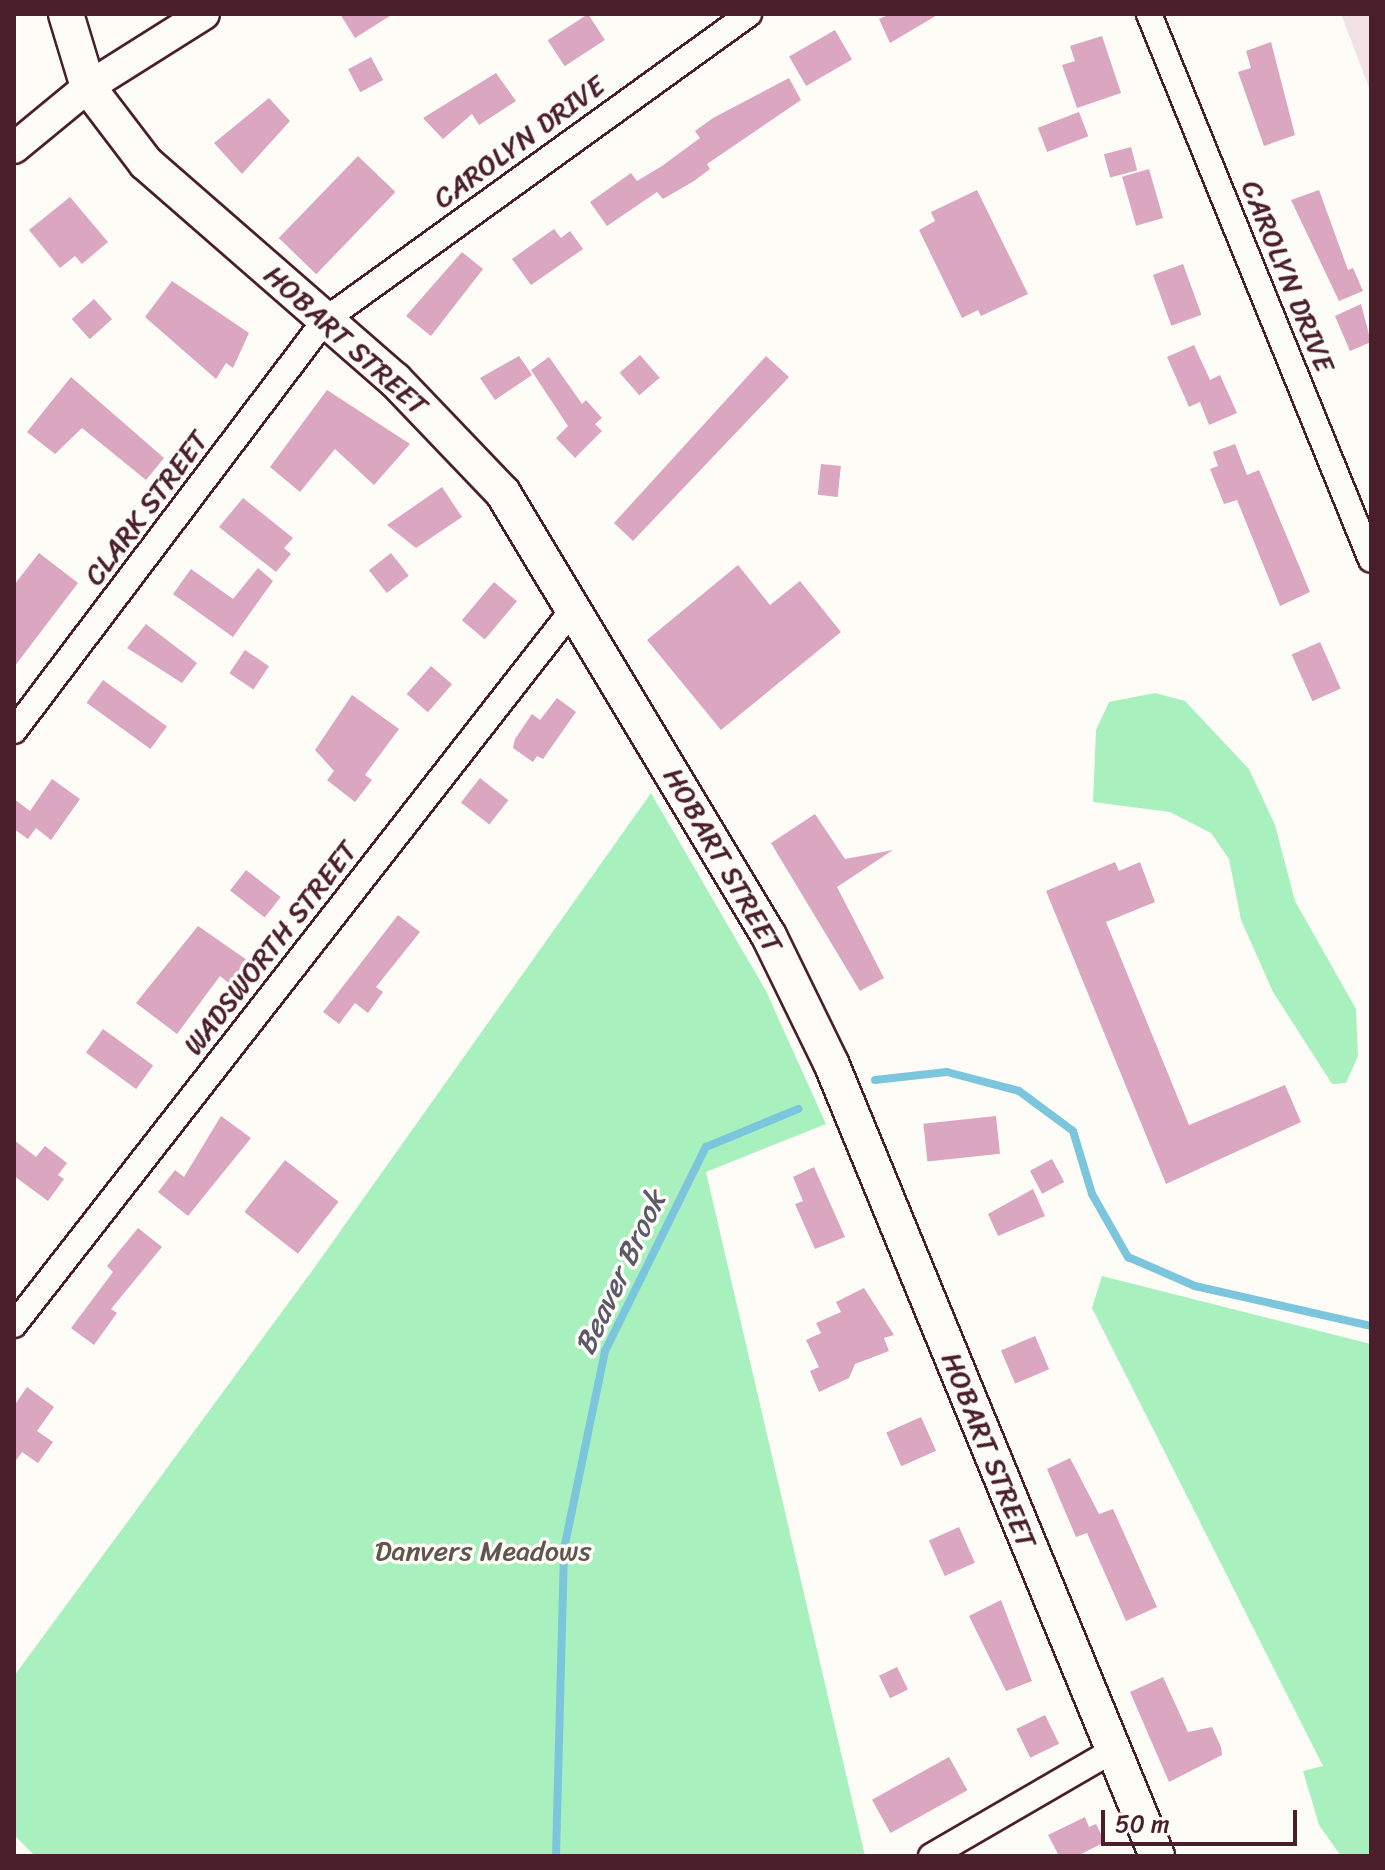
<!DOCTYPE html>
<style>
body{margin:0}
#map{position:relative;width:1385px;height:1870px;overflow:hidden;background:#fdfcf7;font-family:Sriracha,sans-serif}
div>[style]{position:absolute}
.built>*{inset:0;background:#f2e2e6}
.green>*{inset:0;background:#a8f1bf}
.stream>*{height:8px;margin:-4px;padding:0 4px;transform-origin:4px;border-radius:4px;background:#7cc6dd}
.building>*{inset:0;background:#daa6c0;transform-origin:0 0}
.roads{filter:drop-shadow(2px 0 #4a1f2b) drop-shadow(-2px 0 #4a1f2b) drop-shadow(0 2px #4a1f2b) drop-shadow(0 -2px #4a1f2b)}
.minor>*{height:24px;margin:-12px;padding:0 12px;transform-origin:12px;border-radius:12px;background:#fdfcf7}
.tertiary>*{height:30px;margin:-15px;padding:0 15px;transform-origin:15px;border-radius:15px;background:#fdfcf7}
.secondary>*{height:34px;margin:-17px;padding:0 17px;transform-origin:17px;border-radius:17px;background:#fdfcf7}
span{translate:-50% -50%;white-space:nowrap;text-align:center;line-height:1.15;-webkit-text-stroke:7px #fdfcf7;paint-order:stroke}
.street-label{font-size:28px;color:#4a1f2b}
.park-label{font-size:28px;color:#625450}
.water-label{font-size:30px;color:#5c5969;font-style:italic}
.frame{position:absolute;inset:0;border:16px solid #4a1f2b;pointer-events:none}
.scale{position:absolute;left:1101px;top:1810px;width:196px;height:36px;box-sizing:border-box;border:4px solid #4a1f2b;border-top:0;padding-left:10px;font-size:24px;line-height:28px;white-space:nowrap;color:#4a1f2b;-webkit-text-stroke:6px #fdfcf7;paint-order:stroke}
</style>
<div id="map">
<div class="built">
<div style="clip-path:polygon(1341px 14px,1371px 14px,1371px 93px)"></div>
</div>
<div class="green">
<div style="clip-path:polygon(1155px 693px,1185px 701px,1249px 769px,1275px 825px,1295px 901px,1356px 1009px,1358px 1056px,1346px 1083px,1332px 1084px,1273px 992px,1241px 920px,1229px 859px,1211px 833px,1170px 812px,1093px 802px,1096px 730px,1109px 702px)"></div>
<div style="clip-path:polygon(651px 793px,766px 991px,826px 1124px,706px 1172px,865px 1856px,35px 1856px,14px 1835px,14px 1676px,312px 1271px)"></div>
<div style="clip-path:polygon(1102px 1276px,1371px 1344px,1371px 1856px,1341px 1856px,1319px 1825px,1303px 1771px,1323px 1766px,1092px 1308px)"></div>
</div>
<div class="stream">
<div style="left:875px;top:1080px;width:72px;rotate:-6.3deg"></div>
<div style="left:947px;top:1072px;width:74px;rotate:14.8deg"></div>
<div style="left:1019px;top:1091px;width:67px;rotate:36.5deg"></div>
<div style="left:1073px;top:1131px;width:66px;rotate:73.2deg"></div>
<div style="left:1092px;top:1194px;width:73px;rotate:60.3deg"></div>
<div style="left:1128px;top:1257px;width:73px;rotate:23.4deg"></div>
<div style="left:1195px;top:1286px;width:180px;rotate:12.8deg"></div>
<div style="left:556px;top:1856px;width:307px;rotate:-88.5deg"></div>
<div style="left:564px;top:1549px;width:202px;rotate:-78.3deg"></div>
<div style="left:605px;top:1351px;width:228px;rotate:-63.7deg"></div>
<div style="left:706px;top:1147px;width:100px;rotate:-22.4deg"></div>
</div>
<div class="building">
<div style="clip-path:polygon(340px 14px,393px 14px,355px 38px)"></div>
<div style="left:588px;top:14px;width:31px;height:48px;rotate:57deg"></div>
<div style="clip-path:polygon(890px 14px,939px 14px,890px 43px,879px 19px)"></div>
<div style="left:835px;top:30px;width:34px;height:53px;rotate:60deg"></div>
<div style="clip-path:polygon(1102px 36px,1121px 93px,1077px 108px,1062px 65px,1075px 61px,1070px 46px)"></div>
<div style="clip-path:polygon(1271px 42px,1295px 135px,1264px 146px,1238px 72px,1251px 68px,1246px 51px)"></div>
<div style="left:371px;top:57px;width:26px;height:26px;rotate:62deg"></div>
<div style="clip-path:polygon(496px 73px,516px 101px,479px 125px,472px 114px,443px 139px,423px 118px)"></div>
<div style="clip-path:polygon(789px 78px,801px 100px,707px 164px,710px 169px,694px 181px,663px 199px,657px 192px,607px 226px,590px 202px,631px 173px,637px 181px,662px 166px,700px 138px,695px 131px,713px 118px)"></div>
<div style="clip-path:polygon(269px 98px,290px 121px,242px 174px,214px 143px)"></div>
<div style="left:1079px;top:112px;width:26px;height:44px;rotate:69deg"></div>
<div style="left:1131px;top:147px;width:24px;height:28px;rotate:75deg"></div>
<div style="left:358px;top:156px;width:52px;height:114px;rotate:44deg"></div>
<div style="left:1149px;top:169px;width:51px;height:28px;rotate:74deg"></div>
<div style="clip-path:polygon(977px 190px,1028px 294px,981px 316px,978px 310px,962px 318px,919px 230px,935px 221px,931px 212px)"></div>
<div style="clip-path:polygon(1319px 190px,1348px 270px,1353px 268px,1363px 291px,1339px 301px,1291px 200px)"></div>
<div style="clip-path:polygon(70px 197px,108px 242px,82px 264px,75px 256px,60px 268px,29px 230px)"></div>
<div style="clip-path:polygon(554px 229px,561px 238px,570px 231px,583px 249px,531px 285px,512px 259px)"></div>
<div style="clip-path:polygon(462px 252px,483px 269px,431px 336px,406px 316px)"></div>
<div style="left:1183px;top:264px;width:54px;height:32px;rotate:70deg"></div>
<div style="clip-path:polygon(172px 281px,249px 333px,233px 368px,226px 363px,216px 379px,145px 317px)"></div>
<div style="left:94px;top:299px;width:27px;height:30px;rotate:48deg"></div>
<div style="clip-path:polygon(1361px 304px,1371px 342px,1350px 351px,1335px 316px)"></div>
<div style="clip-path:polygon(1194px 345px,1210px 380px,1220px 375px,1237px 413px,1209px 425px,1200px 402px,1189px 407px,1167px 357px)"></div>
<div style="left:640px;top:355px;width:30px;height:27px;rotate:49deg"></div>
<div style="clip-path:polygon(519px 356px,532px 375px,495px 400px,480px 378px)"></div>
<div style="clip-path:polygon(766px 356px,789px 377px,633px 541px,614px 523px)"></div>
<div style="clip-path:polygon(549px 357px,582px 404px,586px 400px,602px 418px,595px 424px,602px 431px,575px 458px,556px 438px,568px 426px,531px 370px)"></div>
<div style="clip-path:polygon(71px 377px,164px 458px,146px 480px,82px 428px,55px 454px,27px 432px)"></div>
<div style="clip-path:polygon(327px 390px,410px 444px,374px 485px,335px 449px,300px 492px,270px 467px)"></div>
<div style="clip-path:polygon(1235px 444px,1247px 475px,1259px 470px,1310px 592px,1280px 606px,1237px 500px,1224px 504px,1210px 469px,1218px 466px,1213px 452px)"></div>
<div style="left:821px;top:464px;width:20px;height:31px;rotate:6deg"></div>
<div style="clip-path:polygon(442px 487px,462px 517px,416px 548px,387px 525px)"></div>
<div style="clip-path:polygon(243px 498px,293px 538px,284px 548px,291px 554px,276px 572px,219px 527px)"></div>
<div style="clip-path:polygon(39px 553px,78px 583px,14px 667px,14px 585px)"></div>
<div style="left:391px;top:553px;width:29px;height:28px;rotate:52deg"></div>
<div style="clip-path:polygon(738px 565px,770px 605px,800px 581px,841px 632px,721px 730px,647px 640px)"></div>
<div style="clip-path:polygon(258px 568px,273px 581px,233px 637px,173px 594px,191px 569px,233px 599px)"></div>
<div style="left:494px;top:582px;width:30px;height:50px;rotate:40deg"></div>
<div style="clip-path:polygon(146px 624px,197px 663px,182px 683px,127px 648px)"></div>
<div style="left:1320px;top:642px;width:51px;height:31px;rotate:66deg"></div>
<div style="left:245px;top:650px;width:29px;height:28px;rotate:34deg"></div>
<div style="left:431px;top:666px;width:28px;height:37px;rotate:41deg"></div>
<div style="left:103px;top:680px;width:79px;height:28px;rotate:36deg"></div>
<div style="clip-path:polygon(352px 695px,399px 729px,365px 775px,372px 780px,355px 802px,327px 780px,334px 771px,315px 750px)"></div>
<div style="clip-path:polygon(557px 698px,576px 712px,543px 759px,537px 756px,533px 762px,513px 748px,515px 739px,532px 714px,540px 720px)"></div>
<div style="left:480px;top:778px;width:36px;height:31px;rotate:38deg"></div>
<div style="clip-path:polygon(52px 779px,80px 799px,51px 840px,36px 828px,28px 839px,14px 829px,14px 799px,30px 811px)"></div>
<div style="clip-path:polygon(815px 814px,845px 859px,893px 850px,837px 887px,884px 978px,860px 991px,771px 843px)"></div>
<div style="clip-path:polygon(1115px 862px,1119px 871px,1140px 862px,1155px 902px,1106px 922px,1189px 1125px,1285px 1085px,1301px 1122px,1166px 1184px,1046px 891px)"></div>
<div style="left:246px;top:870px;width:44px;height:26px;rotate:38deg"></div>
<div style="clip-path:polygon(398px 915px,420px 932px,376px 987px,383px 992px,368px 1013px,355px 1003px,339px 1024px,323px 1012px)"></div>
<div style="clip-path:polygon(198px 926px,247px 960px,230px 984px,220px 976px,177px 1034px,136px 1003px)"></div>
<div style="left:103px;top:1029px;width:62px;height:29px;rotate:36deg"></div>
<div style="clip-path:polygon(221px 1116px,251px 1138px,188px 1216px,158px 1192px,175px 1170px,184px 1177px)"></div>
<div style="left:996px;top:1116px;width:38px;height:73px;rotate:84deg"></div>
<div style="clip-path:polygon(14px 1140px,36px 1157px,45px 1146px,67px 1163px,58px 1175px,64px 1179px,48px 1201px,14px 1176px)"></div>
<div style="left:1052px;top:1159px;width:26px;height:25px;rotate:62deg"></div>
<div style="left:285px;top:1160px;width:68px;height:66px;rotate:38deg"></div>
<div style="clip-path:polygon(814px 1167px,845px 1237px,815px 1249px,795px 1204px,803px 1201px,793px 1177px)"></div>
<div style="clip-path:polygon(1033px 1189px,1045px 1216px,998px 1236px,988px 1214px)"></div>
<div style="clip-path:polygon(138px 1228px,162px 1247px,111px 1309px,117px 1313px,94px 1345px,71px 1328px,113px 1272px,107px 1266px)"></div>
<div style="clip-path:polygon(864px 1288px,894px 1335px,884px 1338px,889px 1351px,855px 1364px,849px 1378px,819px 1392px,810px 1371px,819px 1367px,806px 1340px,821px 1333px,816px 1323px,841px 1312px,836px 1302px)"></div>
<div style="left:1035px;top:1336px;width:36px;height:37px;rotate:67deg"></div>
<div style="clip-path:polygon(27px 1387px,54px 1407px,37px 1431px,53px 1442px,38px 1463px,22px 1452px,14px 1463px,14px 1406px)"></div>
<div style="left:921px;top:1417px;width:37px;height:38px;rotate:66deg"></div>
<div style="clip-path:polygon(1070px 1458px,1099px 1514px,1113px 1509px,1157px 1607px,1126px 1621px,1087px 1533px,1076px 1537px,1047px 1469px)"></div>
<div style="left:959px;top:1527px;width:39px;height:33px;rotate:66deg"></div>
<div style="clip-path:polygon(1001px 1600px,1032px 1681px,1006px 1691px,969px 1616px)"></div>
<div style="left:897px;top:1667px;width:25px;height:20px;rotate:64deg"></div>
<div style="clip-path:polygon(1163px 1677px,1188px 1732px,1212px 1727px,1221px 1747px,1222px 1755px,1169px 1782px,1130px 1692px)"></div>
<div style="left:1045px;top:1715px;width:32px;height:32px;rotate:64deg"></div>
<div style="left:949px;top:1757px;width:38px;height:88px;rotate:61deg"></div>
<div style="clip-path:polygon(1085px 1817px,1089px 1827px,1096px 1824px,1105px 1842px,1077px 1856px,1059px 1856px,1048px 1835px)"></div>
</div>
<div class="roads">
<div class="minor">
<div style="left:1149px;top:14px;width:589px;rotate:67.87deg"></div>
<div style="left:14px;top:731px;width:515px;rotate:-52.89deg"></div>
<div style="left:325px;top:320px;width:523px;rotate:-35.82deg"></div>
<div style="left:14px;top:1325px;width:910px;rotate:-52.01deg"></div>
<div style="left:931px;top:1856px;width:209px;rotate:-30.1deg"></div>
</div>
<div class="tertiary">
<div style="left:14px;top:148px;width:96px;rotate:-39.5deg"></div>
<div style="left:88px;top:87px;width:137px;rotate:-32.2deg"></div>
</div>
<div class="secondary">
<div style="left:66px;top:14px;width:76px;rotate:73.2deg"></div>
<div style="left:88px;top:87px;width:96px;rotate:52.7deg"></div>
<div style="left:146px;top:163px;width:330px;rotate:41.1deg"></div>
<div style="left:395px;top:380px;width:156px;rotate:46.3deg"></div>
<div style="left:503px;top:493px;width:517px;rotate:59.02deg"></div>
<div style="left:769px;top:936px;width:141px;rotate:64deg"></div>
<div style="left:831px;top:1063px;width:857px;rotate:67.65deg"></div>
</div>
</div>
<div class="street-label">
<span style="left:519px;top:142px;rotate:-36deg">CAROLYN DRIVE</span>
<span style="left:1288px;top:276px;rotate:68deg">CAROLYN DRIVE</span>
<span style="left:346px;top:340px;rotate:42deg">HOBART STREET</span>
<span style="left:146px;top:508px;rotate:-53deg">CLARK STREET</span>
<span style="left:723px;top:860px;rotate:60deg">HOBART STREET</span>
<span style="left:270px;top:948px;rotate:-52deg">WADSWORTH STREET</span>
<span style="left:989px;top:1450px;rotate:68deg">HOBART STREET</span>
</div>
<div class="park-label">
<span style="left:483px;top:1551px">Danvers Meadows</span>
</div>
<div class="water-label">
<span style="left:620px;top:1273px;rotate:-65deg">Beaver Brook</span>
</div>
<div class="frame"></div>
<div class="scale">50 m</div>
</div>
